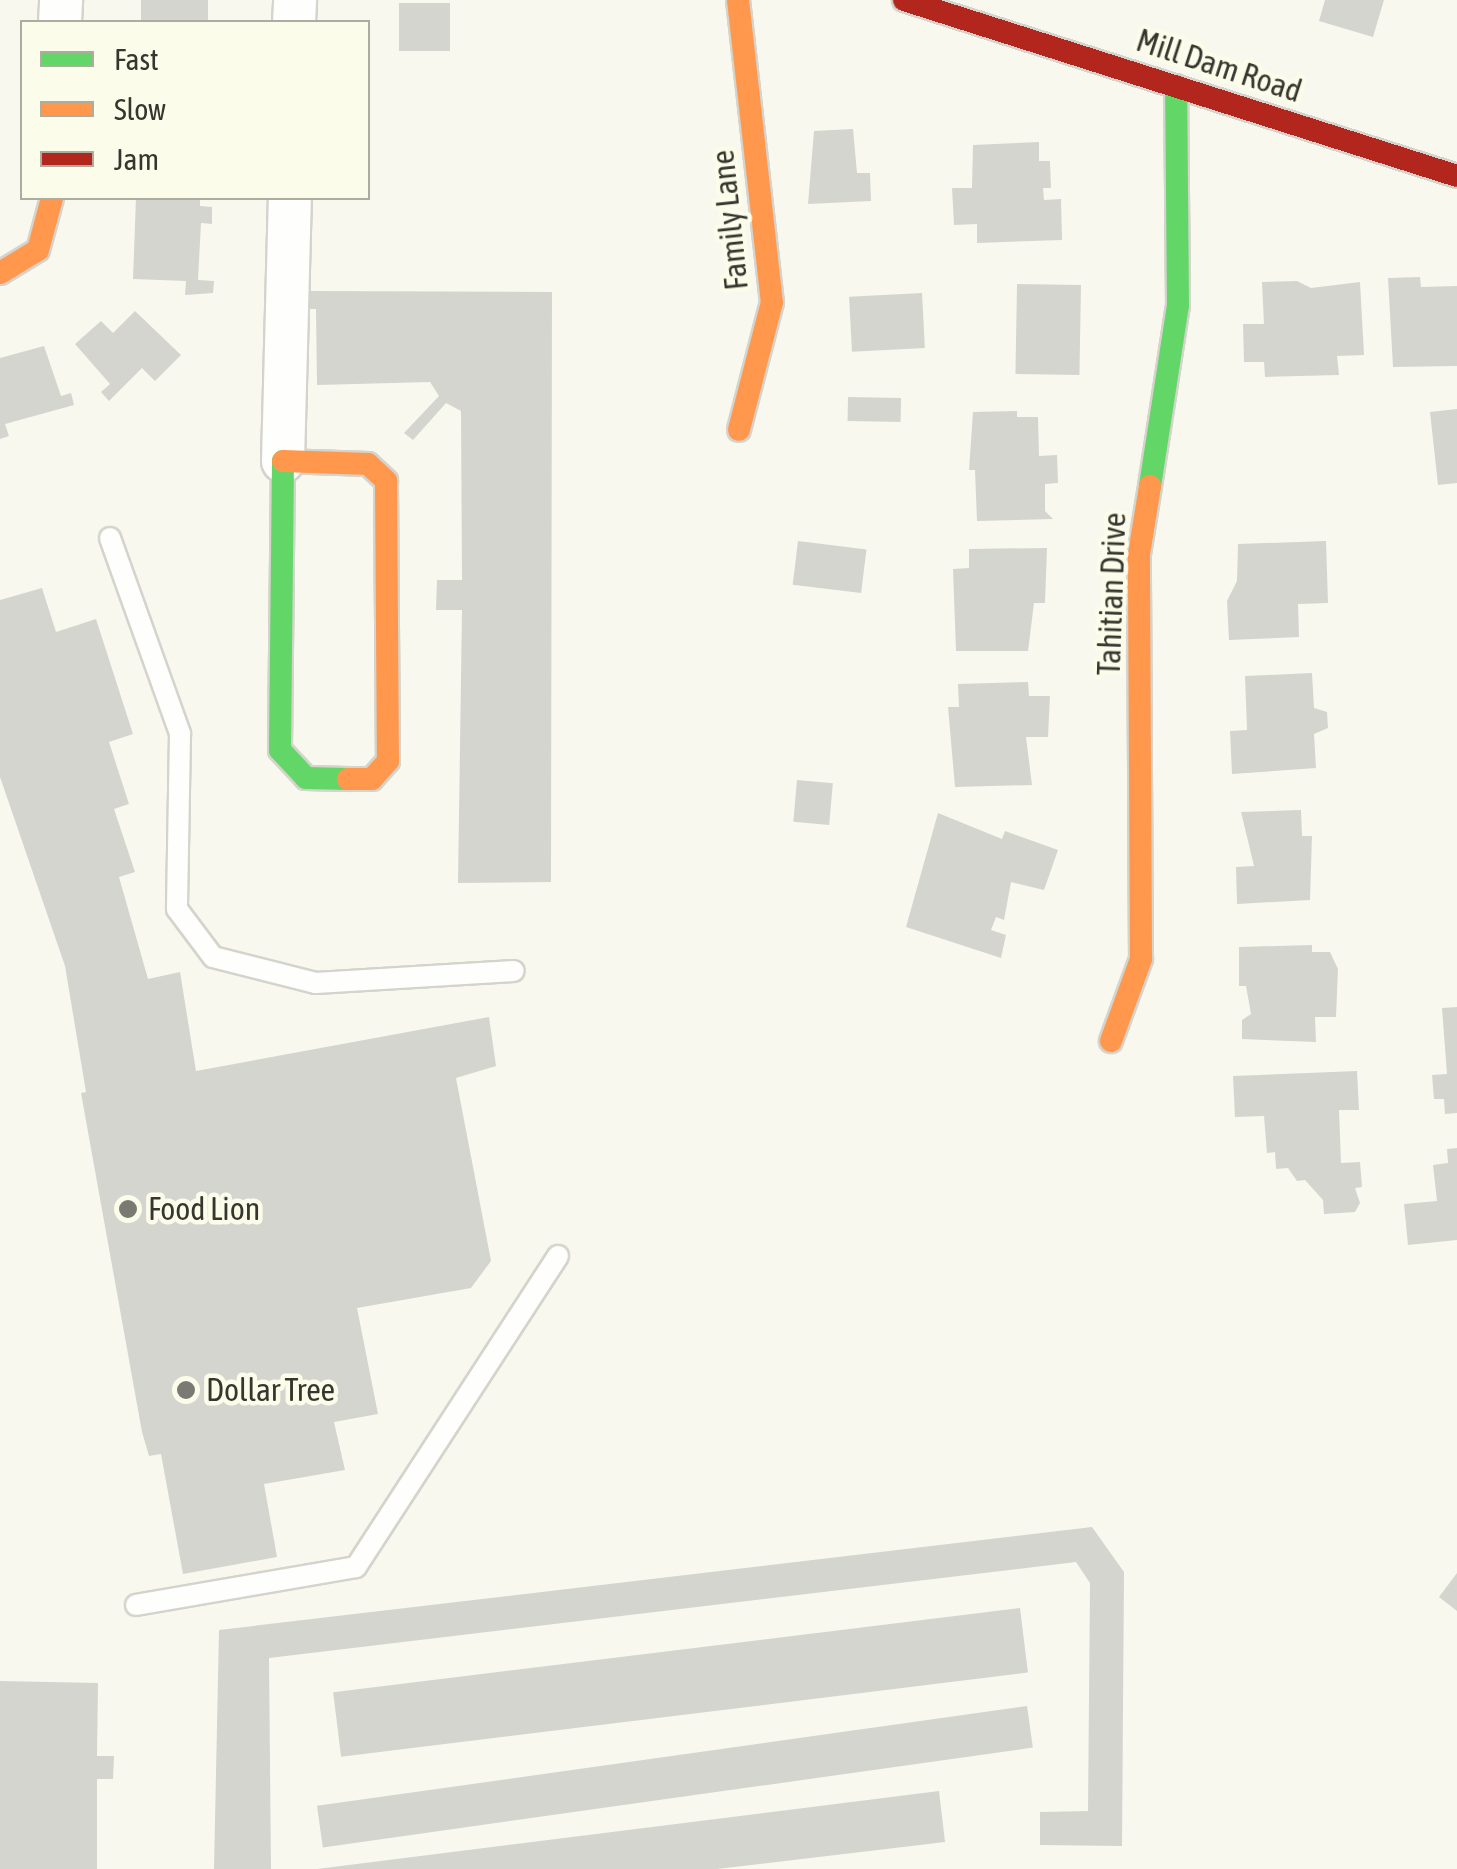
<!DOCTYPE html>
<style>
body{margin:0}
#map{position:relative;width:1457px;height:1869px;overflow:hidden;background:#f8f8ee;font-family:"Asap Condensed",sans-serif}
div>[style]{position:absolute}
.building>*{inset:0;background:#d4d5cf;transform-origin:0 0}
.roads{filter:drop-shadow(2px 0 #d4d4cd) drop-shadow(-2px 0 #d4d4cd) drop-shadow(0 2px #d4d4cd) drop-shadow(0 -2px #d4d4cd)}
.lane>*{height:20px;margin:-10px;padding:0 10px;transform-origin:10px;border-radius:10px;background:#fefefc}
.street>*{height:42px;margin:-21px;padding:0 21px;transform-origin:21px;border-radius:21px;background:#fefefc}
.fast>*{height:22px;margin:-11px;padding:0 11px;transform-origin:11px;border-radius:11px;background:#63d668}
.slow>*{height:22px;margin:-11px;padding:0 11px;transform-origin:11px;border-radius:11px;background:#ff974d}
.jam>*{height:22px;margin:-11px;padding:0 11px;transform-origin:11px;border-radius:11px;background:#b3261e}
.dots>*{width:28px;height:28px;translate:-50% -50%;box-sizing:border-box;border:5px solid #fcfcea;border-radius:50%}
span{translate:-50% -50%;white-space:nowrap;text-align:center;line-height:1.15;-webkit-text-stroke:9px #fcfcea;paint-order:stroke}
.street-label{font-size:32px;color:#36362f}
.poi-label{font-size:32px;color:#36362f}
.left{translate:0 -50%;text-align:left}
.legend{position:absolute;left:20px;top:20px;width:350px;height:180px;box-sizing:border-box;background:#fcfcea;border:2px solid #adad9f;margin:0;padding:12px 18px;list-style:none;font-size:30px;color:#36362f}
.legend li{display:flex;align-items:center;gap:20px;height:50px}
.legend b{width:50px;border:2px solid #adad9f}
</style>
<div id="map">
<div class="building">
<div style="left:141px;top:0;width:67px;height:22px"></div>
<div style="clip-path:polygon(1325px 0,1384px 0,1373px 37px,1319px 21px)"></div>
<div style="left:450px;top:3px;width:48px;height:51px;rotate:90deg"></div>
<div style="clip-path:polygon(853px 129px,857px 173px,870px 173px,871px 201px,808px 204px,814px 131px)"></div>
<div style="clip-path:polygon(1039px 142px,1039px 161px,1050px 161px,1051px 188px,1043px 188px,1044px 200px,1061px 199px,1062px 240px,977px 243px,977px 224px,954px 225px,952px 188px,972px 188px,973px 145px)"></div>
<div style="clip-path:polygon(136px 198px,200px 198px,200px 206px,212px 207px,212px 224px,201px 223px,198px 280px,214px 281px,213px 293px,185px 295px,186px 281px,133px 279px)"></div>
<div style="clip-path:polygon(1420px 277px,1421px 287px,1457px 286px,1457px 366px,1393px 367px,1388px 278px)"></div>
<div style="clip-path:polygon(1297px 281px,1311px 288px,1360px 282px,1364px 355px,1337px 356px,1339px 375px,1265px 377px,1264px 362px,1244px 362px,1243px 324px,1264px 324px,1262px 282px)"></div>
<div style="left:1081px;top:285px;width:90px;height:64px;rotate:91deg"></div>
<div style="clip-path:polygon(309px 291px,552px 292px,551px 882px,458px 883px,462px 610px,436px 610px,437px 580px,462px 580px,461px 411px,446px 403px,413px 440px,404px 433px,439px 396px,430px 382px,317px 385px,316px 309px,309px 309px)"></div>
<div style="left:922px;top:293px;width:55px;height:73px;rotate:87deg"></div>
<div style="clip-path:polygon(135px 311px,181px 355px,155px 381px,142px 368px,109px 401px,101px 392px,110px 384px,75px 344px,101px 321px,113px 333px)"></div>
<div style="clip-path:polygon(44px 346px,61px 396px,71px 393px,74px 405px,5px 424px,9px 436px,0 439px,0 358px)"></div>
<div style="left:848px;top:397px;width:53px;height:24px;rotate:1deg"></div>
<div style="clip-path:polygon(1457px 409px,1457px 483px,1438px 485px,1430px 412px)"></div>
<div style="clip-path:polygon(1017px 411px,1017px 417px,1038px 417px,1039px 456px,1057px 455px,1058px 483px,1045px 484px,1045px 511px,1053px 519px,977px 521px,975px 470px,969px 470px,973px 412px)"></div>
<div style="left:798px;top:541px;width:69px;height:44px;rotate:7deg"></div>
<div style="clip-path:polygon(1326px 541px,1328px 603px,1298px 604px,1299px 637px,1229px 640px,1227px 601px,1237px 581px,1238px 544px)"></div>
<div style="clip-path:polygon(1047px 548px,1045px 603px,1034px 603px,1028px 651px,956px 651px,953px 569px,969px 568px,969px 549px)"></div>
<div style="clip-path:polygon(42px 588px,56px 632px,96px 619px,133px 734px,109px 742px,129px 804px,114px 809px,135px 872px,119px 877px,148px 979px,180px 972px,196px 1071px,489px 1017px,496px 1066px,456px 1078px,491px 1261px,471px 1288px,357px 1308px,378px 1414px,334px 1422px,345px 1470px,264px 1484px,277px 1557px,183px 1574px,161px 1454px,149px 1456px,142px 1432px,81px 1093px,86px 1092px,65px 966px,0 777px,0 600px)"></div>
<div style="clip-path:polygon(1312px 673px,1314px 708px,1327px 712px,1328px 728px,1314px 734px,1316px 768px,1232px 774px,1230px 731px,1247px 730px,1245px 676px)"></div>
<div style="clip-path:polygon(1028px 682px,1029px 696px,1050px 696px,1048px 737px,1026px 737px,1032px 785px,955px 787px,948px 707px,959px 707px,958px 684px)"></div>
<div style="left:797px;top:780px;width:36px;height:42px;rotate:5deg"></div>
<div style="clip-path:polygon(1301px 810px,1302px 836px,1312px 836px,1310px 900px,1237px 904px,1236px 867px,1254px 866px,1241px 812px)"></div>
<div style="clip-path:polygon(938px 813px,1002px 839px,1005px 831px,1058px 850px,1044px 890px,1011px 882px,1004px 920px,996px 917px,991px 930px,1006px 935px,1001px 958px,906px 927px)"></div>
<div style="clip-path:polygon(1312px 945px,1312px 952px,1330px 952px,1338px 969px,1336px 1017px,1315px 1017px,1316px 1042px,1242px 1039px,1242px 1020px,1251px 1014px,1246px 986px,1239px 986px,1239px 947px)"></div>
<div style="clip-path:polygon(1457px 1007px,1457px 1113px,1445px 1114px,1444px 1099px,1434px 1099px,1432px 1075px,1447px 1074px,1442px 1008px)"></div>
<div style="clip-path:polygon(1357px 1071px,1359px 1110px,1339px 1110px,1341px 1163px,1360px 1162px,1362px 1187px,1355px 1188px,1360px 1203px,1355px 1212px,1324px 1214px,1323px 1200px,1305px 1180px,1297px 1181px,1288px 1168px,1276px 1169px,1275px 1152px,1267px 1153px,1264px 1116px,1235px 1117px,1233px 1076px)"></div>
<div style="clip-path:polygon(1457px 1148px,1457px 1240px,1408px 1245px,1404px 1204px,1437px 1201px,1433px 1165px,1448px 1163px,1447px 1149px)"></div>
<div style="clip-path:polygon(1092px 1527px,1124px 1572px,1122px 1846px,1040px 1845px,1040px 1812px,1088px 1811px,1090px 1583px,1076px 1562px,269px 1658px,271px 1869px,214px 1869px,219px 1630px)"></div>
<div style="clip-path:polygon(1457px 1573px,1457px 1611px,1439px 1597px)"></div>
<div style="left:1020px;top:1608px;width:65px;height:692px;rotate:83deg"></div>
<div style="clip-path:polygon(0 1681px,98px 1683px,97px 1756px,114px 1756px,113px 1779px,97px 1779px,97px 1869px,0 1869px)"></div>
<div style="left:1027px;top:1706px;width:42px;height:717px;rotate:82deg"></div>
<div style="clip-path:polygon(939px 1791px,945px 1842px,717px 1869px,317px 1869px)"></div>
</div>
<div class="roads">
<div class="lane">
<div style="left:110px;top:538px;width:208px;rotate:70.3deg"></div>
<div style="left:180px;top:734px;width:175px;rotate:91deg"></div>
<div style="left:177px;top:909px;width:60px;rotate:53.1deg"></div>
<div style="left:213px;top:957px;width:106px;rotate:14.2deg"></div>
<div style="left:316px;top:983px;width:198px;rotate:-3.5deg"></div>
<div style="left:136px;top:1605px;width:223px;rotate:-9.8deg"></div>
<div style="left:356px;top:1567px;width:371px;rotate:-57deg"></div>
</div>
<div class="street">
<div style="left:60px;top:22px;width:22px;rotate:-87deg"></div>
<div style="left:294px;top:22px;width:22px;rotate:-87deg"></div>
<div style="left:283px;top:461px;width:263px;rotate:-88.5deg"></div>
</div>
<div class="fast">
<div style="left:283px;top:461px;width:289px;rotate:90.6deg"></div>
<div style="left:280px;top:750px;width:38px;rotate:47deg"></div>
<div style="left:306px;top:778px;width:42px;rotate:1.4deg"></div>
<div style="left:1150px;top:486px;width:183px;rotate:-81.2deg"></div>
<div style="left:1178px;top:305px;width:219px;rotate:-90.5deg"></div>
</div>
<div class="slow">
<div style="left:738px;top:0;width:304px;rotate:83.6deg"></div>
<div style="left:772px;top:302px;width:132px;rotate:104.5deg"></div>
<div style="left:0;top:273px;width:44px;rotate:-31.2deg"></div>
<div style="left:38px;top:250px;width:54px;rotate:-74.9deg"></div>
<div style="left:283px;top:461px;width:85px;rotate:2deg"></div>
<div style="left:368px;top:464px;width:25px;rotate:43deg"></div>
<div style="left:386px;top:481px;width:280px;rotate:89.6deg"></div>
<div style="left:388px;top:761px;width:24px;rotate:132deg"></div>
<div style="left:372px;top:779px;width:24px;rotate:180deg"></div>
<div style="left:1111px;top:1041px;width:87px;rotate:-69.9deg"></div>
<div style="left:1141px;top:959px;width:405px;rotate:-90.3deg"></div>
<div style="left:1139px;top:554px;width:69px;rotate:-80.8deg"></div>
</div>
<div class="jam">
<div style="left:904px;top:0;width:580px;rotate:17.65deg"></div>
</div>
</div>
<div class="dots">
<div style="left:128px;top:1209px;background:#7a7a72"></div>
<div style="left:186px;top:1390px;background:#7a7a72"></div>
</div>
<div class="street-label">
<span style="left:1219px;top:66px;rotate:18deg">Mill Dam Road</span>
<span style="left:730px;top:220px;rotate:-96deg">Family Lane</span>
<span style="left:1112px;top:594px;rotate:-88deg">Tahitian Drive</span>
</div>
<div class="poi-label">
<span class="left" style="left:148px;top:1209px">Food Lion</span>
<span class="left" style="left:206px;top:1390px">Dollar Tree</span>
</div>
<ul class="legend">
<li><b style="height:12px;background:#63d668"></b>Fast</li>
<li><b style="height:12px;background:#ff974d"></b>Slow</li>
<li><b style="height:12px;background:#b3261e"></b>Jam</li>
</ul>
</div>
